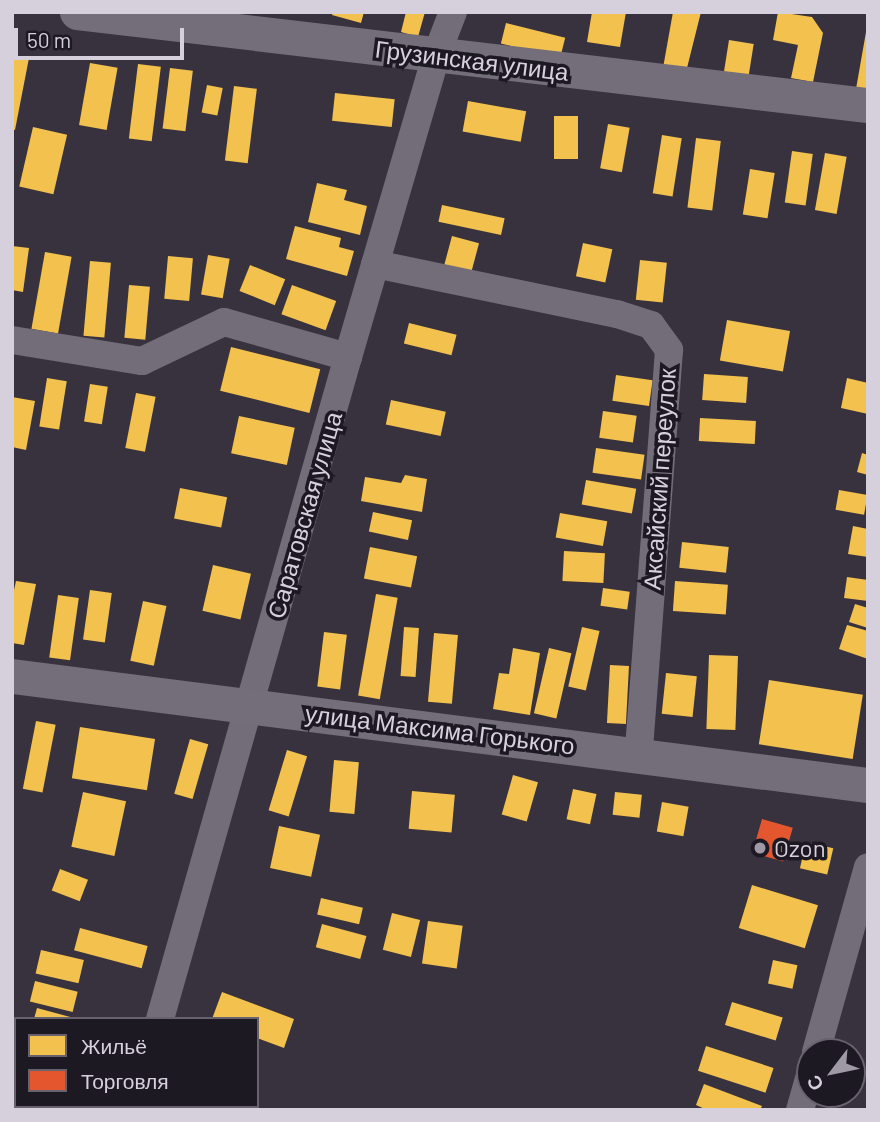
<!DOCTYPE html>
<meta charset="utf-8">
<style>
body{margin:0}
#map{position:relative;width:880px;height:1122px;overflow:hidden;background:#38323e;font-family:Barlow,sans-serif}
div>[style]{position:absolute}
.homes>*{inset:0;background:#f2c14e;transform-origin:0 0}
.shops>*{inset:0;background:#e4572e;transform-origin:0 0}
.minor>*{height:28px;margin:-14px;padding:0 14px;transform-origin:14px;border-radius:14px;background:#726d78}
.major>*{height:35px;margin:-17.5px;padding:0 17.5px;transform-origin:17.5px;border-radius:17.5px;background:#746e7a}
.dots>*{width:19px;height:19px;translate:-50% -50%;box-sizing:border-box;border:4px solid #1d1922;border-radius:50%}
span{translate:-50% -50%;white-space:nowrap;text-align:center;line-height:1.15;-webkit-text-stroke:7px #1d1922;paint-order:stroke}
.street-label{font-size:24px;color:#d6d0dd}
.poi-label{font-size:24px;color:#d6d0dd}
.left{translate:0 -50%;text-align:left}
.frame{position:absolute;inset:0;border:14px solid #d6d0dd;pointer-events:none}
.legend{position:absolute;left:14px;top:1017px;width:245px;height:91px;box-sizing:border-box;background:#1d1922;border:2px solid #67626d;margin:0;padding:9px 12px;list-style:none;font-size:21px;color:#d6d0dd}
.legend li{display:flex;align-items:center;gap:14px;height:35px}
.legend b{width:35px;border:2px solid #67626d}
.north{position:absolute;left:796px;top:1038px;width:70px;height:70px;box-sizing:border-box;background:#1d1922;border:2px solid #67626d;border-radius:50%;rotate:238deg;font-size:19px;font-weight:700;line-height:28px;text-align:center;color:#d6d0dd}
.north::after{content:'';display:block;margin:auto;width:24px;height:32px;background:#9f99a5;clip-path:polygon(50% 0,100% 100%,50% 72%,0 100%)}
.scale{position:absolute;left:14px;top:28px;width:170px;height:32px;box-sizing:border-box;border:4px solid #d6d0dd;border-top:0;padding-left:9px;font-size:21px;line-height:24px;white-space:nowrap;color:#d6d0dd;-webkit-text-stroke:5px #1d1922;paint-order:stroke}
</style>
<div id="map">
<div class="homes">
<div style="clip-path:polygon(333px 12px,364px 12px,361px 23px,332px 15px)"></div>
<div style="clip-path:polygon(406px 12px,425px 12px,418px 37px,401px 32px)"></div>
<div style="clip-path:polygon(592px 12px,626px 12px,620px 47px,587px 42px)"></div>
<div style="clip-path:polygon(673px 12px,701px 12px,686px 72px,663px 68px)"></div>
<div style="clip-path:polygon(778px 12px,812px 17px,823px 33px,813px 82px,791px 78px,798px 45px,773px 40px)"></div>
<div style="left:506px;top:23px;width:61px;height:21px;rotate:14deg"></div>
<div style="clip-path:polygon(866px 32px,868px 32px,868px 92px,856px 89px)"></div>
<div style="left:729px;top:40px;width:25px;height:34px;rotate:9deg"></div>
<div style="clip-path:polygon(12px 55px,29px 58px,15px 130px,12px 129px)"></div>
<div style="left:90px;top:63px;width:28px;height:63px;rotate:10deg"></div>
<div style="left:138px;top:64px;width:23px;height:75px;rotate:7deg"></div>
<div style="left:170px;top:68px;width:23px;height:61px;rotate:7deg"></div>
<div style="left:207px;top:85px;width:16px;height:28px;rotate:11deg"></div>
<div style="left:234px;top:86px;width:23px;height:75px;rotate:7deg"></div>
<div style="left:335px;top:93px;width:60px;height:28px;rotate:6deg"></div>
<div style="left:468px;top:101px;width:59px;height:31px;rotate:10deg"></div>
<div style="left:554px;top:116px;width:24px;height:43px"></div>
<div style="left:608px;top:124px;width:22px;height:45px;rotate:10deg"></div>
<div style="left:33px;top:127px;width:35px;height:61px;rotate:13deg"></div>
<div style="left:662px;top:135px;width:20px;height:59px;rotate:9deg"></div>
<div style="left:696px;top:138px;width:25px;height:70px;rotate:7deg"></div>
<div style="left:792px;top:151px;width:21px;height:52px;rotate:8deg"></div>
<div style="left:825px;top:153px;width:22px;height:58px;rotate:10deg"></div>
<div style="left:750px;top:169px;width:25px;height:46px;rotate:9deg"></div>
<div style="clip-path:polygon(317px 183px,347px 190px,344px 200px,367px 206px,360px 235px,308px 222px)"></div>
<div style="left:442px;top:205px;width:64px;height:17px;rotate:12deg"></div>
<div style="clip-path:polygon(295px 226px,341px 238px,339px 247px,354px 251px,347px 276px,286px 259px)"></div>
<div style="left:452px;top:236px;width:28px;height:31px;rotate:15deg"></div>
<div style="left:583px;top:243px;width:30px;height:34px;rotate:12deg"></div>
<div style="clip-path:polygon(12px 246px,29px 248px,23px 292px,12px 290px)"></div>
<div style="left:45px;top:252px;width:27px;height:78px;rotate:10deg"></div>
<div style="left:208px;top:255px;width:22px;height:40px;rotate:10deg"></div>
<div style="left:168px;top:256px;width:25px;height:43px;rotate:5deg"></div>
<div style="left:640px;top:260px;width:27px;height:40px;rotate:6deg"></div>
<div style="left:90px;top:261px;width:21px;height:75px;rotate:5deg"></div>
<div style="left:250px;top:265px;width:38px;height:28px;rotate:22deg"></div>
<div style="left:129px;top:285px;width:21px;height:53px;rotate:5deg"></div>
<div style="left:292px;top:285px;width:47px;height:31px;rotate:20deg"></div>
<div style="left:727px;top:320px;width:64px;height:41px;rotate:10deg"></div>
<div style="left:409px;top:323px;width:49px;height:21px;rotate:14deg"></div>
<div style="left:231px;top:347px;width:92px;height:45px;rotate:14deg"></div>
<div style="left:704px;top:374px;width:44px;height:26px;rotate:4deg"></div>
<div style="left:616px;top:375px;width:37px;height:26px;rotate:8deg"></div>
<div style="left:47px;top:378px;width:20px;height:49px;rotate:9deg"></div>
<div style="clip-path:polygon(847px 378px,868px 383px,868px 414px,841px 408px)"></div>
<div style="left:90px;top:384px;width:18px;height:38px;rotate:9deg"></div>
<div style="left:136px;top:393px;width:20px;height:56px;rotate:11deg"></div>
<div style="clip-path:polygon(12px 397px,35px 401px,26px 450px,12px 447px)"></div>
<div style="left:391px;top:400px;width:56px;height:25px;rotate:12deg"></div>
<div style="left:603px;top:411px;width:34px;height:27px;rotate:8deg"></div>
<div style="left:239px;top:416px;width:57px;height:38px;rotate:12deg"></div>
<div style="left:700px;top:418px;width:56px;height:23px;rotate:3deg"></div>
<div style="left:596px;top:448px;width:49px;height:25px;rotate:8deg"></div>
<div style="clip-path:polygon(862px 453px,868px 455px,868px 475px,857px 472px)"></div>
<div style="clip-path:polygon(405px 475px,427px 479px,422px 512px,361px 501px,365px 477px,401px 483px)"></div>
<div style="left:586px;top:480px;width:51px;height:25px;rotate:10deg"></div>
<div style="left:180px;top:488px;width:48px;height:31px;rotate:11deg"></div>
<div style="left:839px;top:490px;width:29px;height:20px;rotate:10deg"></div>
<div style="left:373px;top:512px;width:40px;height:20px;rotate:12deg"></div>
<div style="left:560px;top:513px;width:48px;height:25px;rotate:10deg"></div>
<div style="clip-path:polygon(853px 526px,868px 529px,868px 557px,848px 554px)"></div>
<div style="left:682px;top:542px;width:47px;height:26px;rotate:6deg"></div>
<div style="left:370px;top:547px;width:48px;height:32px;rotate:11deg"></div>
<div style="left:564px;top:551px;width:41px;height:30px;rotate:3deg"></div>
<div style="left:213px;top:565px;width:39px;height:47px;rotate:13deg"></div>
<div style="clip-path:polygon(847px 577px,868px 580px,868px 601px,844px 598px)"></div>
<div style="clip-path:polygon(16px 581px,36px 584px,24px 645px,12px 643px,12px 599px)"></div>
<div style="left:675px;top:581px;width:53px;height:30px;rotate:4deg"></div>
<div style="left:603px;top:588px;width:27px;height:18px;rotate:8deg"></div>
<div style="left:90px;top:590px;width:22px;height:50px;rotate:8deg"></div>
<div style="left:376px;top:594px;width:22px;height:103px;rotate:10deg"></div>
<div style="left:58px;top:595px;width:21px;height:63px;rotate:8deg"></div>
<div style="left:143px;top:601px;width:24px;height:61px;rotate:12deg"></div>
<div style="clip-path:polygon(855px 604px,868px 608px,868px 628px,849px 622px)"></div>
<div style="clip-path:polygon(847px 625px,868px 631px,868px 659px,839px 649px)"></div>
<div style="left:404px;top:627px;width:15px;height:49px;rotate:4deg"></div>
<div style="left:582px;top:627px;width:18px;height:61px;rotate:13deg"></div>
<div style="left:324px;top:632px;width:23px;height:55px;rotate:7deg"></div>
<div style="left:434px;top:633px;width:24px;height:69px;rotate:5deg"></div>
<div style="clip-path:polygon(513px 648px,540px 653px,530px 715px,493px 709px,499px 673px,509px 674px)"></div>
<div style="left:549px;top:648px;width:23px;height:67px;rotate:13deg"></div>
<div style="left:709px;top:655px;width:29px;height:74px;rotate:2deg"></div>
<div style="left:610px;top:665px;width:19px;height:58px;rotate:3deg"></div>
<div style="left:666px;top:673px;width:31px;height:41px;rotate:6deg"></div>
<div style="left:769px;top:680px;width:95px;height:65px;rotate:9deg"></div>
<div style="left:36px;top:721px;width:20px;height:69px;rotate:11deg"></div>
<div style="left:80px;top:727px;width:76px;height:52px;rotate:9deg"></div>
<div style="left:190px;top:739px;width:19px;height:57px;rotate:16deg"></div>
<div style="left:287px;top:750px;width:21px;height:63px;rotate:17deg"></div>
<div style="left:334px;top:760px;width:25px;height:52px;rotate:5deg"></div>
<div style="left:513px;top:775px;width:26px;height:41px;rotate:16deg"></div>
<div style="left:573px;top:789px;width:24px;height:31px;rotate:12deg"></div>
<div style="left:412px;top:791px;width:43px;height:38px;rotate:5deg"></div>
<div style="left:83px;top:792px;width:44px;height:56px;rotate:12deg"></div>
<div style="left:615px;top:792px;width:27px;height:23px;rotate:6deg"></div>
<div style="left:662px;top:802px;width:27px;height:30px;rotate:10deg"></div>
<div style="left:279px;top:826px;width:42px;height:43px;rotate:12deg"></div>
<div style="left:806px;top:842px;width:28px;height:27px;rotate:13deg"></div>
<div style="left:60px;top:869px;width:30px;height:23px;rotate:21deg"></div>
<div style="left:752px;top:885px;width:69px;height:45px;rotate:17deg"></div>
<div style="left:321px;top:898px;width:43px;height:17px;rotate:13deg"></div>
<div style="left:392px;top:913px;width:29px;height:38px;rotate:14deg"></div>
<div style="left:428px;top:921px;width:35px;height:43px;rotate:8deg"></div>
<div style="left:322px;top:924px;width:46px;height:24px;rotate:15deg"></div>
<div style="left:80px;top:928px;width:70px;height:23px;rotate:15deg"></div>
<div style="left:41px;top:950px;width:44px;height:24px;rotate:13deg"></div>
<div style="left:773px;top:960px;width:25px;height:24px;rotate:12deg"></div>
<div style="left:35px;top:981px;width:44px;height:21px;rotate:14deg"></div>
<div style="clip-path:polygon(222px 992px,294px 1019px,284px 1048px,257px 1038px,257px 1019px,212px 1019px)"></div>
<div style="left:732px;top:1002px;width:53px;height:24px;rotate:17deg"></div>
<div style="clip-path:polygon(37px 1008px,74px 1018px,74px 1019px,34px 1019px)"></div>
<div style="left:706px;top:1046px;width:71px;height:26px;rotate:18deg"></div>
<div style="clip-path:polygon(704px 1084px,762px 1106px,760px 1110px,707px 1110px,696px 1105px)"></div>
<div style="clip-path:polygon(51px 1106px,93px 1106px,103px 1109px,50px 1110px)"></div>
<div style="left:196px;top:1106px;width:55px;height:4px"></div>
</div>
<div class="shops">
<div style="left:762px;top:819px;width:32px;height:35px;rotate:16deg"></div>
</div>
<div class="minor">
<div style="left:375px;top:264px;width:247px;rotate:11.7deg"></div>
<div style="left:617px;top:314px;width:36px;rotate:18deg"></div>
<div style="left:651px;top:325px;width:31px;rotate:54deg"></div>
<div style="left:669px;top:350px;width:404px;rotate:94.3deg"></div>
<div style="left:12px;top:340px;width:132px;rotate:9.2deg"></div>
<div style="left:142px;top:361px;width:91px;rotate:-25.4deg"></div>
<div style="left:224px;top:322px;width:129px;rotate:15.8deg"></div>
<div style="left:160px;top:1019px;width:688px;rotate:-74.15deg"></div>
<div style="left:348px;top:357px;width:314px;rotate:-73.7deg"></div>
<div style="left:436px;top:56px;width:47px;rotate:-68.9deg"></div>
<div style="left:816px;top:1052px;width:192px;rotate:-74.3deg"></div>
<div style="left:133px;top:1110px;width:4px;rotate:-76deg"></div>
<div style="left:800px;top:1110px;width:36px;rotate:-74deg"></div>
</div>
<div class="major">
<div style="left:77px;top:12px;width:796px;rotate:6.71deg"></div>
<div style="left:12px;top:676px;width:863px;rotate:7.26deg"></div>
</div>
<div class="dots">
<div style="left:760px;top:848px;background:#9f99a5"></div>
</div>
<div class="street-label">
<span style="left:472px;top:60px;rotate:7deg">Грузинская улица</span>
<span style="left:659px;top:479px;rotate:-86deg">Аксайский переулок</span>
<span style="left:304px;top:515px;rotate:-74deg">Саратовская улица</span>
<span style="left:440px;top:729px;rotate:7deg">улица Максима Горького</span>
</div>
<div class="poi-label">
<span class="left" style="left:774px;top:848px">Ozon</span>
</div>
<div class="frame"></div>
<ul class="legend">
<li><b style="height:19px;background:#f2c14e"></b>Жильё</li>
<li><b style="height:19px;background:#e4572e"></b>Торговля</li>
</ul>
<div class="north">С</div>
<div class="scale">50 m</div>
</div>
